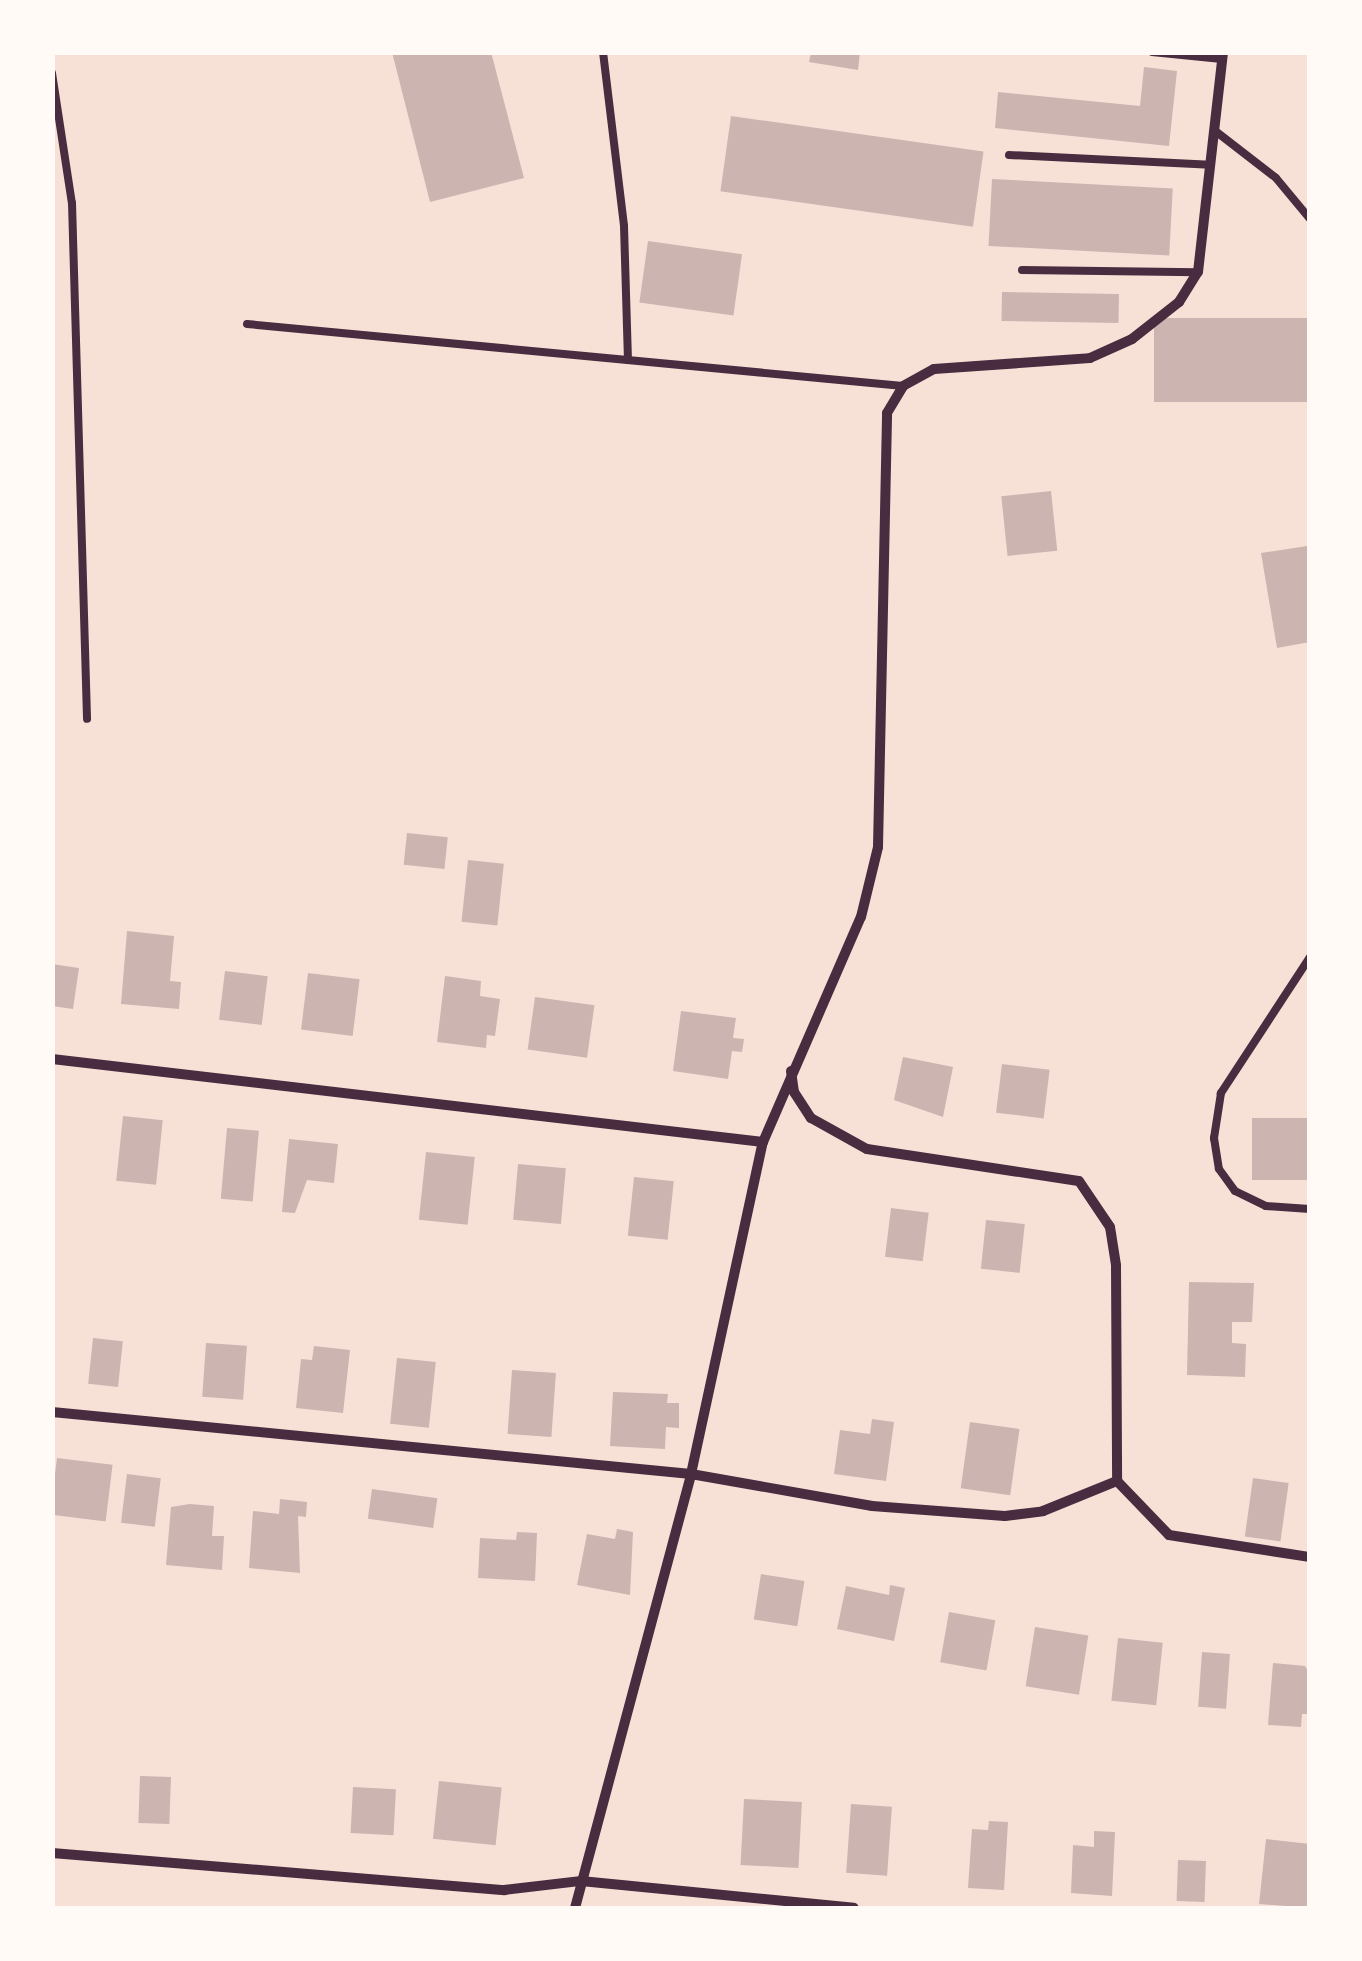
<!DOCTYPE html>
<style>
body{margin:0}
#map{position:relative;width:1362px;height:1961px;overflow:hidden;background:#f7e1d7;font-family:Lato,sans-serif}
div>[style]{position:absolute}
.building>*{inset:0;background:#ccb4b1;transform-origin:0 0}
.service>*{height:8px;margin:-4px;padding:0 4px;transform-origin:4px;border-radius:4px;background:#4a2c40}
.minor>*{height:10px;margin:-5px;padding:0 5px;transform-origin:5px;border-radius:5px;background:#4a2c40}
span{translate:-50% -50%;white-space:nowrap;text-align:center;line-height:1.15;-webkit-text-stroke:10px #fffaf5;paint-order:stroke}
.frame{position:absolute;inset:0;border:55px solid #fffaf5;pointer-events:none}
</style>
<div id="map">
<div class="building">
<div style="clip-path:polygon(392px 52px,491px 52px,524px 178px,430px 202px)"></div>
<div style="clip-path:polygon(811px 52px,860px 52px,858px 70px,809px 62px)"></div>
<div style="clip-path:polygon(1144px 67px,1177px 71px,1169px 146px,995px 128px,998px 92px,1140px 106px)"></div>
<div style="left:731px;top:116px;width:255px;height:76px;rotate:8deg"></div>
<div style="left:992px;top:179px;width:181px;height:67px;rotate:3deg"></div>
<div style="left:648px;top:241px;width:95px;height:62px;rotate:8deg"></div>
<div style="left:1002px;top:292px;width:117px;height:29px;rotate:1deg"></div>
<div style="left:1310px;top:318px;width:84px;height:156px;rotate:90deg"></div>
<div style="left:1051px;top:491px;width:60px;height:50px;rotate:84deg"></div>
<div style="clip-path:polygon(1307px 546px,1310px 642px,1277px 648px,1261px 553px)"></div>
<div style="left:407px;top:833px;width:41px;height:32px;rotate:6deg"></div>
<div style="left:468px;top:860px;width:36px;height:62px;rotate:6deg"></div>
<div style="clip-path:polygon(127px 931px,174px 936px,170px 981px,181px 982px,179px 1009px,121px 1004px)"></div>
<div style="clip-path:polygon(52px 964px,79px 968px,73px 1009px,52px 1006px)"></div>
<div style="left:225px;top:971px;width:43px;height:49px;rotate:7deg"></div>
<div style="left:308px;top:973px;width:52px;height:57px;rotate:7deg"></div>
<div style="clip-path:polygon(445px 976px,481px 981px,480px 996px,500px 999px,495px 1036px,487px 1035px,486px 1048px,437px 1042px)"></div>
<div style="left:535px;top:997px;width:60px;height:53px;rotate:8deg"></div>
<div style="clip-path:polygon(681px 1011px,736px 1018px,733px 1038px,744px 1039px,742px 1052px,732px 1051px,728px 1079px,673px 1071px)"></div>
<div style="clip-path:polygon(903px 1057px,953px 1067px,943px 1117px,894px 1100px)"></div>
<div style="left:1002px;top:1064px;width:48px;height:49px;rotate:7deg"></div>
<div style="left:123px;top:1116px;width:40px;height:65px;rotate:6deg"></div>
<div style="left:1310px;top:1118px;width:62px;height:58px;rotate:90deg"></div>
<div style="left:227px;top:1128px;width:32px;height:71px;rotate:5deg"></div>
<div style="clip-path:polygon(289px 1139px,338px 1144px,334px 1183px,307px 1180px,295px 1213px,282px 1212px)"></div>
<div style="left:426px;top:1152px;width:49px;height:68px;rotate:6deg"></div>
<div style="left:518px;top:1164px;width:48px;height:56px;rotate:5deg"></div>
<div style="left:634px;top:1177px;width:40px;height:59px;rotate:6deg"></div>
<div style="left:891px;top:1208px;width:38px;height:49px;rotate:7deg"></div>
<div style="left:986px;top:1220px;width:39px;height:49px;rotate:6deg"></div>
<div style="clip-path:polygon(1189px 1282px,1254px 1283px,1252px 1322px,1232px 1322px,1232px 1343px,1246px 1344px,1245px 1377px,1187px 1375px)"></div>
<div style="left:93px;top:1338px;width:30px;height:46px;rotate:6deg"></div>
<div style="left:206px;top:1343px;width:41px;height:54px;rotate:4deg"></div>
<div style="clip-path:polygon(314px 1346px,350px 1350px,343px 1413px,296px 1408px,301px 1359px,312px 1360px)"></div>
<div style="left:397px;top:1358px;width:39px;height:66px;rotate:6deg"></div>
<div style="left:512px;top:1370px;width:44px;height:64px;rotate:4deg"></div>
<div style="clip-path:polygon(613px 1392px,668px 1394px,667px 1403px,679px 1403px,679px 1428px,666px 1427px,665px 1449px,610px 1446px)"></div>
<div style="clip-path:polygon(872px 1419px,894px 1422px,886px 1481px,834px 1474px,840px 1430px,870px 1434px)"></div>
<div style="left:970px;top:1422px;width:50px;height:67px;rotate:8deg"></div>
<div style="left:57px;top:1458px;width:56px;height:57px;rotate:7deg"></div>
<div style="left:127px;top:1474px;width:34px;height:49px;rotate:7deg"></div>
<div style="left:1253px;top:1478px;width:36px;height:59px;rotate:8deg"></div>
<div style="left:372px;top:1489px;width:66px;height:30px;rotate:8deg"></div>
<div style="clip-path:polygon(280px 1499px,307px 1502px,306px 1517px,298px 1516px,300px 1573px,249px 1568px,253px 1511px,279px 1514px)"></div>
<div style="clip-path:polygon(190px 1504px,214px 1506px,212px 1536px,224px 1536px,222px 1570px,166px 1565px,171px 1507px)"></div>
<div style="clip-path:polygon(617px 1529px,633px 1532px,630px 1595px,577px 1585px,587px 1534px,615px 1539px)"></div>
<div style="clip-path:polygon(517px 1532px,537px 1533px,535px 1581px,478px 1578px,480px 1538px,516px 1540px)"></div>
<div style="left:761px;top:1574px;width:44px;height:46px;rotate:9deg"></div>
<div style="clip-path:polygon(890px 1585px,905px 1588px,894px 1641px,837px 1629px,846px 1586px,889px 1595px)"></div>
<div style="left:949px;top:1612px;width:47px;height:51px;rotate:10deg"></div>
<div style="left:1035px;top:1627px;width:54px;height:60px;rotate:9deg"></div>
<div style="left:1118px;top:1638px;width:45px;height:63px;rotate:6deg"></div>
<div style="left:1202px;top:1652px;width:28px;height:55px;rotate:4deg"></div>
<div style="clip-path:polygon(1273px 1663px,1305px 1666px,1310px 1675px,1309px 1714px,1302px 1714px,1301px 1727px,1268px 1725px)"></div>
<div style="left:140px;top:1776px;width:31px;height:47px;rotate:2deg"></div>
<div style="left:439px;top:1781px;width:63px;height:58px;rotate:6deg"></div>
<div style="left:353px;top:1787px;width:43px;height:46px;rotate:3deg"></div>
<div style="left:744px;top:1799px;width:58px;height:66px;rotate:3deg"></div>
<div style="left:851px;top:1804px;width:41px;height:69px;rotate:4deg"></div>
<div style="clip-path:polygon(989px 1821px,1008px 1822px,1004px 1890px,968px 1888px,972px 1829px,988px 1830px)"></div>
<div style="clip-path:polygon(1094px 1831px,1115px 1832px,1112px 1896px,1071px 1893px,1073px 1845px,1094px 1847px)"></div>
<div style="clip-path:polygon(1266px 1839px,1310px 1844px,1310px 1908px,1259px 1904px)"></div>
<div style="left:1178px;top:1860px;width:28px;height:41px;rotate:2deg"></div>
</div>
<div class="service">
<div style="left:603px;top:52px;width:175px;rotate:83.1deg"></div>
<div style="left:624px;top:226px;width:134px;rotate:88.3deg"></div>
<div style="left:1152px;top:52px;width:70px;rotate:5.7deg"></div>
<div style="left:52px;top:73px;width:132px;rotate:81.3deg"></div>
<div style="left:72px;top:203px;width:516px;rotate:88.33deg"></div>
<div style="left:1214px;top:130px;width:78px;rotate:37.7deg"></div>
<div style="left:1276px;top:178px;width:53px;rotate:50.3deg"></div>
<div style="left:1009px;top:155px;width:201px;rotate:2.8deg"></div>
<div style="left:1022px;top:270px;width:176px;rotate:0.7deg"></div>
<div style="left:247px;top:324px;width:659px;rotate:5.4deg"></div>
<div style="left:1310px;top:957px;width:163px;rotate:123.2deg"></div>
<div style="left:1221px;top:1093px;width:46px;rotate:98.8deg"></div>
<div style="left:1214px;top:1138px;width:31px;rotate:81deg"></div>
<div style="left:1219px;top:1169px;width:27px;rotate:54deg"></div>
<div style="left:1235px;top:1191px;width:34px;rotate:26deg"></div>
<div style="left:1266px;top:1206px;width:44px;rotate:3.9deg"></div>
</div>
<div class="minor">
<div style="left:52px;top:1059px;width:716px;rotate:6.66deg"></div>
<div style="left:791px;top:1071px;width:21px;rotate:82deg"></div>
<div style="left:794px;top:1092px;width:31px;rotate:57deg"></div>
<div style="left:811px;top:1118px;width:64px;rotate:29deg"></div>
<div style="left:867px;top:1149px;width:214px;rotate:8.6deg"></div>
<div style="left:1079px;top:1181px;width:55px;rotate:56deg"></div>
<div style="left:1110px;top:1227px;width:39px;rotate:81deg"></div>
<div style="left:1116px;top:1266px;width:215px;rotate:89.7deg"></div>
<div style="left:1117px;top:1481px;width:75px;rotate:46.1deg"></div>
<div style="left:1169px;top:1535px;width:143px;rotate:8.9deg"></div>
<div style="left:52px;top:1412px;width:642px;rotate:5.54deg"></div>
<div style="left:691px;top:1474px;width:184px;rotate:10deg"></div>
<div style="left:872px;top:1506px;width:133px;rotate:4.3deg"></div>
<div style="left:1005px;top:1516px;width:38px;rotate:-7deg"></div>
<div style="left:1043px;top:1511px;width:80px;rotate:-22.1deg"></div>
<div style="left:52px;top:1853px;width:454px;rotate:4.7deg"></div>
<div style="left:504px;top:1890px;width:78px;rotate:-6.7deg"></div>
<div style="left:581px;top:1881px;width:274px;rotate:5.6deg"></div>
<div style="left:575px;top:1908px;width:449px;rotate:-75deg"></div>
<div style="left:691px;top:1474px;width:340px;rotate:-77.8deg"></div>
<div style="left:763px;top:1142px;width:245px;rotate:-66.5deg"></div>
<div style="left:861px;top:917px;width:72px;rotate:-76.3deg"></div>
<div style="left:878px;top:847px;width:434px;rotate:-88.8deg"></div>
<div style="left:887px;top:413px;width:31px;rotate:-59deg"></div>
<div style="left:903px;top:386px;width:35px;rotate:-29deg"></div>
<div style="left:934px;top:369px;width:156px;rotate:-4deg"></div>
<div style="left:1090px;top:358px;width:46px;rotate:-24.3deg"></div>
<div style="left:1132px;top:339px;width:60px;rotate:-38.2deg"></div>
<div style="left:1179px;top:302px;width:36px;rotate:-58deg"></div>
<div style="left:1198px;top:272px;width:221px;rotate:-83.5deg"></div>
</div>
<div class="frame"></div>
</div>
